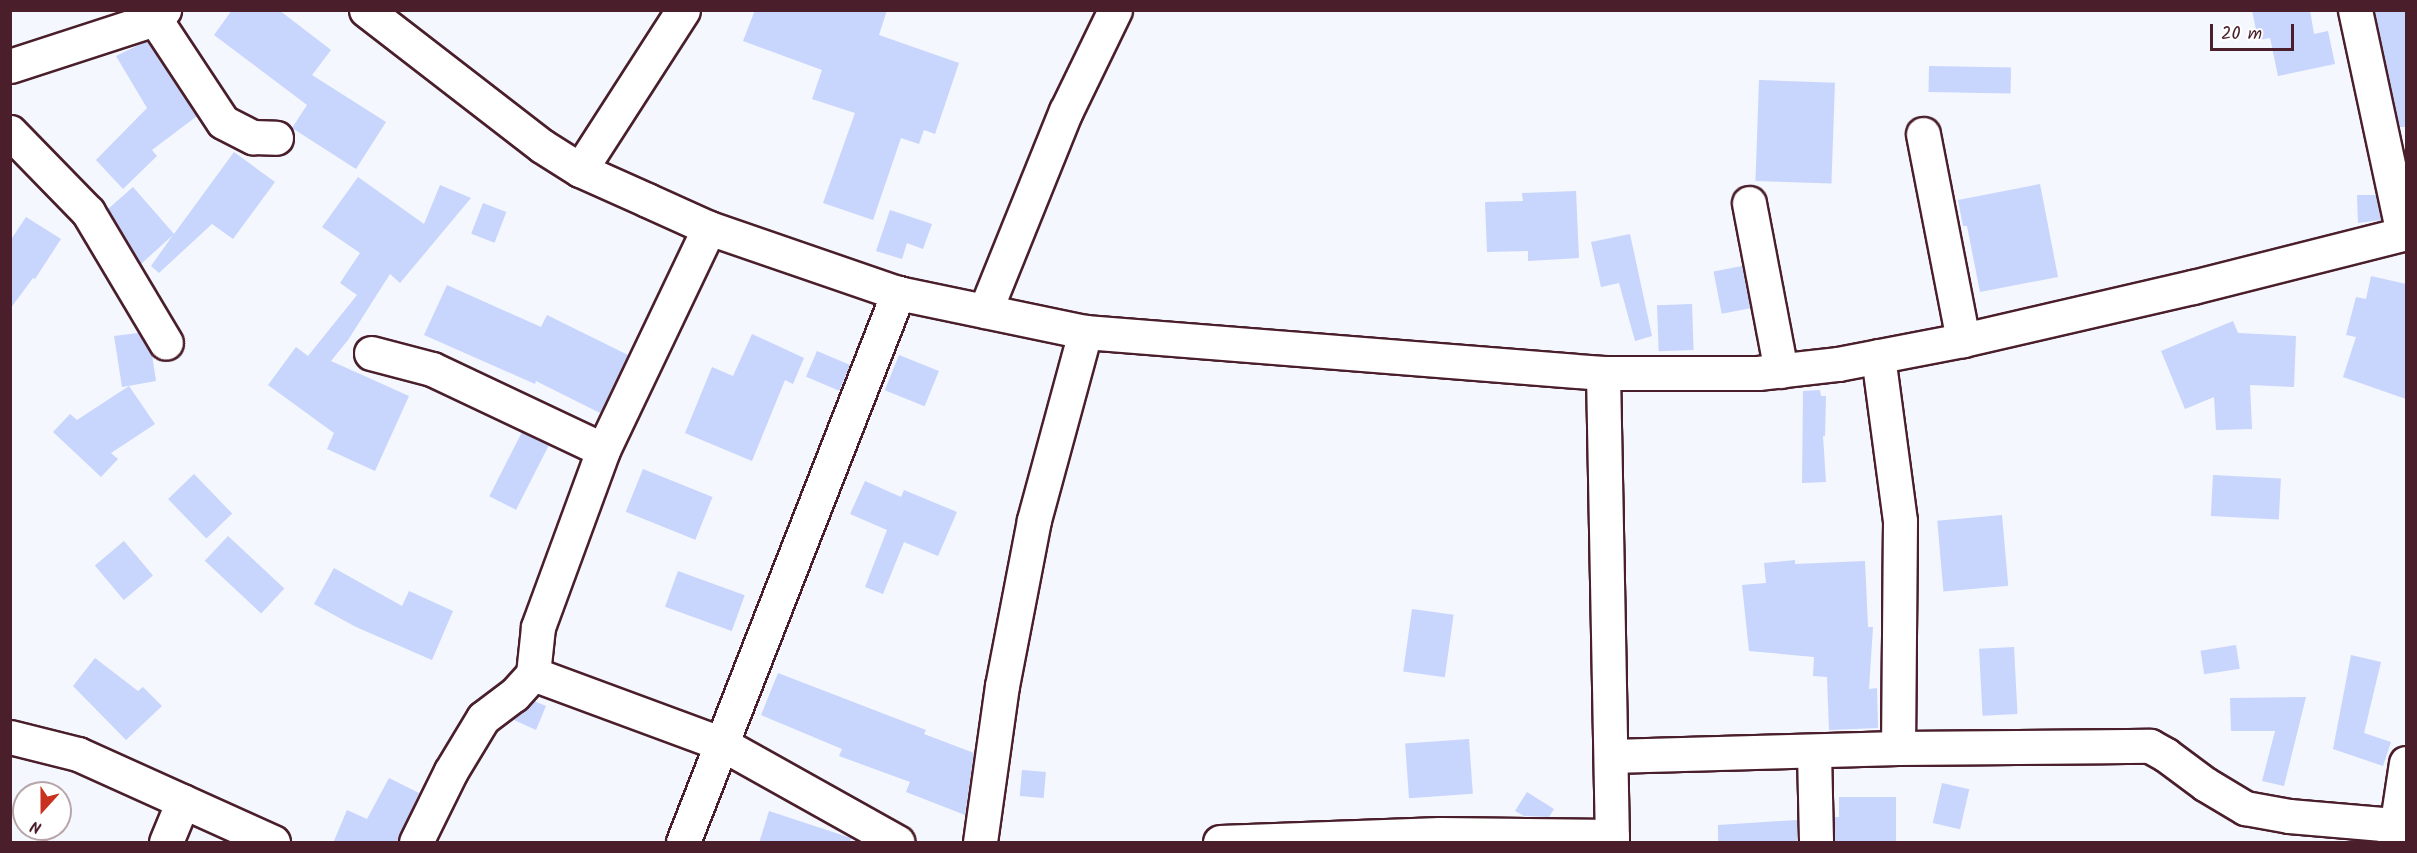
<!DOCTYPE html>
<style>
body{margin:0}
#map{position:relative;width:2417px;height:853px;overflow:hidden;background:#f4f7fe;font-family:Kalam,sans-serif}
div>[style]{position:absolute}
.building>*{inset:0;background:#c8d5fc;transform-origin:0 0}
.roads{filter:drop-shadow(2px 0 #4a1f2b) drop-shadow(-2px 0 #4a1f2b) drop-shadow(0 2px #4a1f2b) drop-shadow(0 -2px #4a1f2b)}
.minor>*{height:33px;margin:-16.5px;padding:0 16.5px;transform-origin:16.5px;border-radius:16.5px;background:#fff}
span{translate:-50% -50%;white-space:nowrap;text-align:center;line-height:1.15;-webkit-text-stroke:5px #fff;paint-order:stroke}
.frame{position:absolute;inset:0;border:12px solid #4a1f2b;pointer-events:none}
.north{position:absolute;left:12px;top:781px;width:60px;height:60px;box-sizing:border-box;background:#fff;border:2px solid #b7a5aa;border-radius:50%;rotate:201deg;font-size:16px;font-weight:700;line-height:24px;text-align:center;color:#4a1f2b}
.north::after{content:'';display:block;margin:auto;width:21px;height:27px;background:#c8321e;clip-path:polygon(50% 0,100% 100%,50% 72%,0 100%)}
.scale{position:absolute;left:2210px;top:24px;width:84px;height:27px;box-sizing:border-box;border:3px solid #4a1f2b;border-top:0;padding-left:8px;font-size:18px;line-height:21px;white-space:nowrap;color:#4a1f2b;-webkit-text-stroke:4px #fff;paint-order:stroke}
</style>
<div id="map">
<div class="building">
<div style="clip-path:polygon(232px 10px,279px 10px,331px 50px,312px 75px,386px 122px,356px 169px,292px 128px,307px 105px,214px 35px)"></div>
<div style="clip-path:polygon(755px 10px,887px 10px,879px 35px,959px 63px,935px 134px,924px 130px,919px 144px,901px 138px,873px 220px,823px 203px,855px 113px,812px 99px,822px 70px,743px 41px)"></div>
<div style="clip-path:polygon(2252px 10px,2310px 10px,2314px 34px,2328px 31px,2335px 64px,2278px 76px,2270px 38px,2258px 40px)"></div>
<div style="clip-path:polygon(2374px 10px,2406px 10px,2406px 127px,2399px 127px)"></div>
<div style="clip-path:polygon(147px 41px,197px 116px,152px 150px,157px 156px,123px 189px,96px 160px,147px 108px,116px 56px)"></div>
<div style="left:1929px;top:66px;width:82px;height:26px;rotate:1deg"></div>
<div style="left:1759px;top:80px;width:76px;height:101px;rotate:2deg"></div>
<div style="clip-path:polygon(234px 152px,275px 182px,233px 239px,212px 224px,159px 273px,151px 266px,173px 235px,141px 264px,108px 209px,133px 187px,174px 234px)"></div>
<div style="clip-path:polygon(358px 177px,424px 224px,440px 185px,471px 198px,400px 283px,390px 274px,348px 340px,331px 361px,409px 396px,375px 471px,327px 449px,334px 433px,268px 385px,296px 347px,308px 356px,357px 295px,340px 283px,360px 253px,322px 227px)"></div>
<div style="clip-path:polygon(2040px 184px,2058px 277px,1980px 292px,1967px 226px,1963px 226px,1958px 200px)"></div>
<div style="clip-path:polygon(1576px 191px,1579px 258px,1528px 261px,1528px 251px,1487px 252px,1485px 202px,1523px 201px,1522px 193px)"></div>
<div style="clip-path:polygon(2357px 195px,2376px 195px,2381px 220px,2358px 223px)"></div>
<div style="left:483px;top:203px;width:25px;height:33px;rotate:21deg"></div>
<div style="clip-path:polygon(890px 210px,932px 224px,923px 249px,907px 243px,902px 259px,876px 251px)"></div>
<div style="clip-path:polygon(26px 217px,61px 239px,35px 279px,33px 278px,10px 309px,10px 241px)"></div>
<div style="clip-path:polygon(1630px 234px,1652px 336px,1635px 341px,1619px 283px,1601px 287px,1591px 242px)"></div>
<div style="left:1742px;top:266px;width:43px;height:29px;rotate:79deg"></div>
<div style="clip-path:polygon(2371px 276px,2406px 284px,2406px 399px,2343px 377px,2356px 337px,2346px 335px,2356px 297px,2366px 299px)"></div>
<div style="clip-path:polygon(447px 285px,541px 327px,547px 315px,628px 355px,600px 413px,536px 381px,535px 384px,424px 335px)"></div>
<div style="left:1692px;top:304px;width:46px;height:35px;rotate:88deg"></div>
<div style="clip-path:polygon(2233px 321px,2238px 333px,2296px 336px,2294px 387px,2250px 385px,2252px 429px,2216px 430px,2214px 397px,2185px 409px,2161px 351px)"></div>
<div style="clip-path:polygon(138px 333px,152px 355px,156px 381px,122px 387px,114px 336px)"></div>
<div style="clip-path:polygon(752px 334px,804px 358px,793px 384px,785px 380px,752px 461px,685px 433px,712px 367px,733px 376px)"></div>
<div style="left:817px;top:351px;width:36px;height:28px;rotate:23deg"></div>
<div style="left:899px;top:355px;width:43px;height:38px;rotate:22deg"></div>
<div style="clip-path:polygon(129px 386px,155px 424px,111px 453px,118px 459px,101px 477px,53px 432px,70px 414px,77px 420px)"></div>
<div style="clip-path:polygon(1820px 390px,1821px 396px,1826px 396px,1825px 436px,1823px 436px,1826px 482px,1802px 483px,1803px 391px)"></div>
<div style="left:522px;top:432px;width:30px;height:72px;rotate:27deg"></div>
<div style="left:643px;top:469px;width:75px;height:46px;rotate:22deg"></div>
<div style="left:194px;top:474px;width:55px;height:36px;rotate:46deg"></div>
<div style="left:2213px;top:475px;width:68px;height:41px;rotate:3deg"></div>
<div style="clip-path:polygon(865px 481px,901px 497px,904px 490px,957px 512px,938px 556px,904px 542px,883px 594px,865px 587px,887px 530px,850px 514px)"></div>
<div style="left:2002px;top:515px;width:71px;height:65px;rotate:85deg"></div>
<div style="left:228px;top:536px;width:77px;height:34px;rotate:43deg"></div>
<div style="left:124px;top:541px;width:45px;height:38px;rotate:50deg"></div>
<div style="clip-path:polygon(1795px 560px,1795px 564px,1865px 561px,1868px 627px,1873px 627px,1869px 689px,1877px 688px,1878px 728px,1829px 730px,1827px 677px,1813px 676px,1814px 657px,1749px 651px,1742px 585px,1766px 583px,1764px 563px)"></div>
<div style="clip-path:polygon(334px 568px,402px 606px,409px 591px,453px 611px,432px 660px,356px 627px,314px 604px)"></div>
<div style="left:678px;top:571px;width:71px;height:38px;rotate:20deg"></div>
<div style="left:1412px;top:609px;width:42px;height:63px;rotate:8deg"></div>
<div style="left:2236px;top:645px;width:24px;height:36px;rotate:81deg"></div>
<div style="left:2014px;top:647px;width:67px;height:35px;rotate:87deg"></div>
<div style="clip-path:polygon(2351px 655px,2381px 662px,2364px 733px,2391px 742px,2383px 766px,2333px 749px)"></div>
<div style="clip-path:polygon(95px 658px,138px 691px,143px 687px,162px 706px,126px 740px,73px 686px)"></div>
<div style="clip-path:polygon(778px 673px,926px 730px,924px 734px,974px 753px,965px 815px,906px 792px,910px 782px,839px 756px,842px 749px,761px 715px)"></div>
<div style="clip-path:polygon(2306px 697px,2284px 786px,2262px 781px,2275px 731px,2231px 731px,2230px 698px)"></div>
<div style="clip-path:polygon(534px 701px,546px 706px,536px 730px,514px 720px)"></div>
<div style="left:1469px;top:739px;width:55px;height:64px;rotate:86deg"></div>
<div style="left:1022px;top:770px;width:24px;height:26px;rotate:5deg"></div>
<div style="clip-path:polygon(389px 778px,419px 793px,397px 843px,333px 843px,347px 810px,367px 819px)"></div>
<div style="left:1942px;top:783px;width:28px;height:41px;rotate:13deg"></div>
<div style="clip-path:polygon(1527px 792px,1554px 809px,1549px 817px,1524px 816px,1515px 811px)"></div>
<div style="clip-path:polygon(1839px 797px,1896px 797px,1896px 843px,1835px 843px,1834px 817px,1839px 817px)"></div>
<div style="clip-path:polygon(769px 811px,851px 838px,850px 843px,759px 843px)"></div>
<div style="clip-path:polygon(1797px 820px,1797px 843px,1718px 843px,1718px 825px)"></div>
</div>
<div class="roads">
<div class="minor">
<div style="left:366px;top:10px;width:222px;rotate:37.7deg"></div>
<div style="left:542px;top:146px;width:45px;rotate:32.3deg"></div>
<div style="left:580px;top:170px;width:73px;rotate:24.1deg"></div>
<div style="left:647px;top:200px;width:68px;rotate:24.3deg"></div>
<div style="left:709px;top:228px;width:200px;rotate:19deg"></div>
<div style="left:898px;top:293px;width:191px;rotate:11.8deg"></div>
<div style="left:1085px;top:332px;width:520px;rotate:4.53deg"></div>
<div style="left:1603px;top:373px;width:155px"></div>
<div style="left:1758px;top:373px;width:81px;rotate:-6.4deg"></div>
<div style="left:1838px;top:364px;width:127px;rotate:-10.9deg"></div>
<div style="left:1963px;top:340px;width:236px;rotate:-13deg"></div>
<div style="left:2193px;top:287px;width:220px;rotate:-14.2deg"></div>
<div style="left:2355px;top:10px;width:228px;rotate:77.9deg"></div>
<div style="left:155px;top:19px;width:123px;rotate:56.6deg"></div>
<div style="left:223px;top:122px;width:34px;rotate:27deg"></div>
<div style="left:253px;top:137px;width:23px;rotate:2deg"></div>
<div style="left:10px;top:66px;width:152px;rotate:-18deg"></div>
<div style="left:155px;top:19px;width:13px;rotate:-45deg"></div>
<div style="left:10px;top:132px;width:112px;rotate:45.7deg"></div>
<div style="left:88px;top:212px;width:152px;rotate:59.2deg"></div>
<div style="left:1923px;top:134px;width:210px;rotate:79deg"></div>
<div style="left:580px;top:170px;width:190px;rotate:-57.2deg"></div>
<div style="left:1749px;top:203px;width:171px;rotate:79.2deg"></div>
<div style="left:985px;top:311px;width:216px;rotate:-68deg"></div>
<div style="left:1066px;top:111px;width:112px;rotate:-64.1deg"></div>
<div style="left:371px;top:353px;width:63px;rotate:14.7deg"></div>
<div style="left:432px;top:369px;width:189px;rotate:25.3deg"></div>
<div style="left:1878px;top:356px;width:166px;rotate:82.4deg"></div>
<div style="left:1900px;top:521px;width:227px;rotate:90.5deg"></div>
<div style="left:1603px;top:373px;width:469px;rotate:88.9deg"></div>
<div style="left:533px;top:674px;width:202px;rotate:20.3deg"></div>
<div style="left:722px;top:744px;width:201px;rotate:29.2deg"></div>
<div style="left:10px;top:737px;width:70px;rotate:14deg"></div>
<div style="left:78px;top:754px;width:214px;rotate:24.3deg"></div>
<div style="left:1814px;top:752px;width:90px;rotate:88.7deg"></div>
<div style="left:1611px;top:756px;width:287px;rotate:-1.6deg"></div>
<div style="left:1898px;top:748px;width:252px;rotate:-0.5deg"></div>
<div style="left:2150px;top:746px;width:18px;rotate:29deg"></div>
<div style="left:2166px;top:755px;width:49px;rotate:36.6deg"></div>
<div style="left:2205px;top:784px;width:47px;rotate:31deg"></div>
<div style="left:2245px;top:808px;width:45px;rotate:10.3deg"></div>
<div style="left:2289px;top:816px;width:117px;rotate:4.9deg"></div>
<div style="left:166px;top:842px;width:44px;rotate:-67.5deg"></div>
<div style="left:416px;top:842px;width:79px;rotate:-63.8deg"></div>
<div style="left:451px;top:771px;width:62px;rotate:-58.9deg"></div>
<div style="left:483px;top:718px;width:39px;rotate:-37deg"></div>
<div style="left:514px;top:695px;width:28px;rotate:-48deg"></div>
<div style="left:533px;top:674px;width:47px;rotate:-83.9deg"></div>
<div style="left:538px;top:627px;width:189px;rotate:-69.8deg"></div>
<div style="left:603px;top:450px;width:246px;rotate:-64.5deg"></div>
<div style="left:683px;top:842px;width:590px;rotate:-68.61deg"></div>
<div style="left:980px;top:842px;width:158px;rotate:-82deg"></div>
<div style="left:1002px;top:686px;width:169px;rotate:-79.1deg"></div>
<div style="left:1034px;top:520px;width:195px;rotate:-74.8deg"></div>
<div style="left:1220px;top:842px;width:220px;rotate:-2.1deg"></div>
<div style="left:1440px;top:834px;width:172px;rotate:0.7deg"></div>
<div style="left:2394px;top:842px;width:80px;rotate:-81.4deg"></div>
</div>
</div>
<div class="frame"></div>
<div class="north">N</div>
<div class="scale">20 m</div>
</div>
